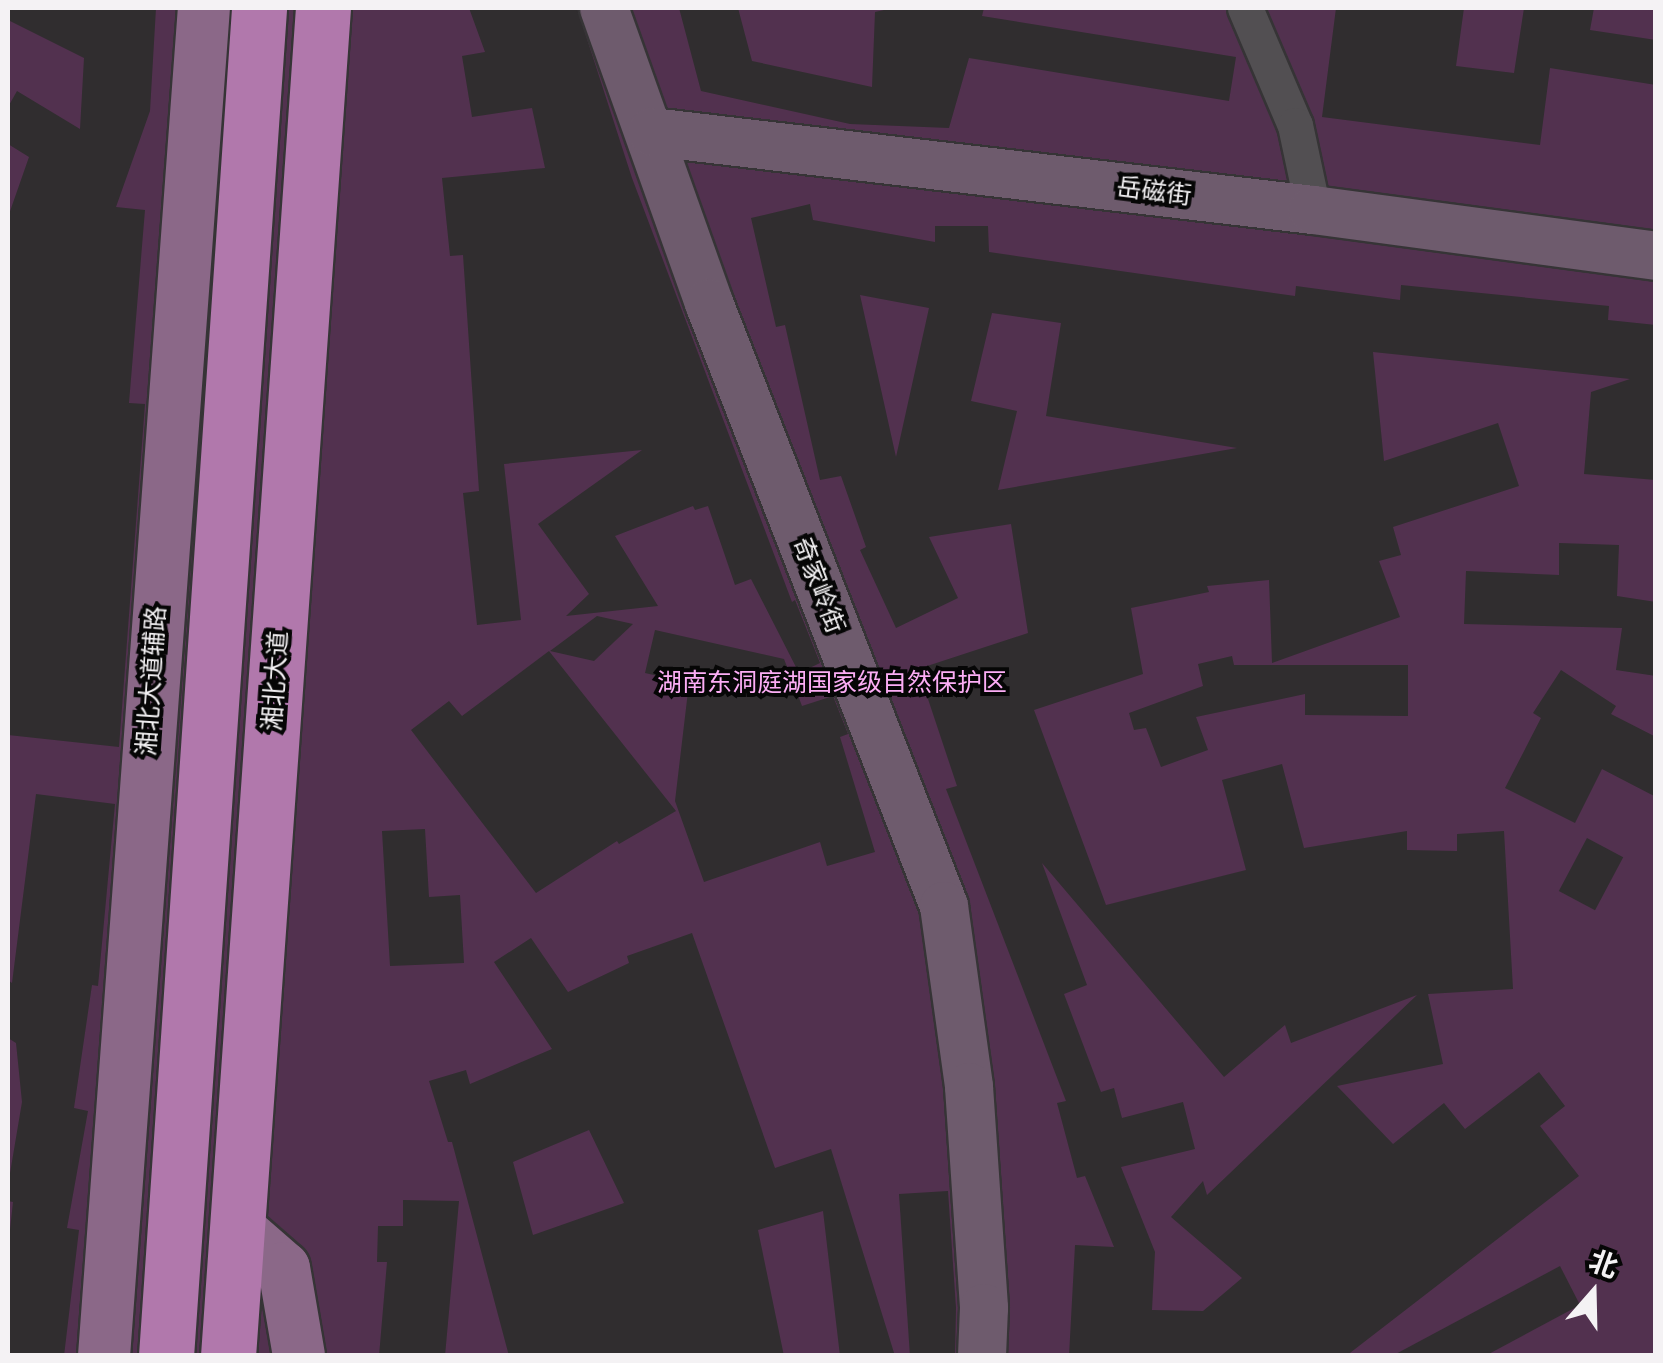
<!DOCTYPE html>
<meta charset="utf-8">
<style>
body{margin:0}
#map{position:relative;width:1663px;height:1363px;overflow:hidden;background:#1c1a1c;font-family:Helvetica,"Noto Sans SC",sans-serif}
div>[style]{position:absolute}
.green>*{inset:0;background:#52314f;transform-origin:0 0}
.building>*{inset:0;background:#302d2f;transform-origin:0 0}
.roads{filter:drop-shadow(2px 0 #363436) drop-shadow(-2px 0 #363436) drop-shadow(0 2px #363436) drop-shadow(0 -2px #363436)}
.street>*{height:35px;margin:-17.5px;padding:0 17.5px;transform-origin:17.5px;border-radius:17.5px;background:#524f52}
.secondary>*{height:48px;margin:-24px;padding:0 24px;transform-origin:24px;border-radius:24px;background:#6e5b6d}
.primary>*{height:52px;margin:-26px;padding:0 26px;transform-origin:26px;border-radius:26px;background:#8b6888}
.highway>*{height:55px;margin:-27.5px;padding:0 27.5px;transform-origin:27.5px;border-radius:27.5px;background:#b178ac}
span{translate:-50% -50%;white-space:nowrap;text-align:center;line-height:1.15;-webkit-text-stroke:8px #060606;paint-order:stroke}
.street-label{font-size:25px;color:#f4f2f4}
.park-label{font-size:25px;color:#fcadf5}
.frame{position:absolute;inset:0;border:10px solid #f4f2f4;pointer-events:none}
.north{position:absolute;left:1543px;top:1243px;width:100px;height:100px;-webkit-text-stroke:8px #060606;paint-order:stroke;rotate:20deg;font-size:28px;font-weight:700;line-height:40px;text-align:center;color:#f4f2f4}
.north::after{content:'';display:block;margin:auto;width:35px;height:45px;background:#f4f2f4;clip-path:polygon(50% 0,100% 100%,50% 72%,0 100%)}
</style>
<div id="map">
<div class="green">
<div style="left:8px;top:8px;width:1647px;height:1348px"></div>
</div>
<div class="building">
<div style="clip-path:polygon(8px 8px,156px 8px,150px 111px,116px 207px,145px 210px,129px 403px,145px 404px,119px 747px,8px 735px,8px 217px,29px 157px,8px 144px,8px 107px,17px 91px,80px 129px,84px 58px,8px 20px)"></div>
<div style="clip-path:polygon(469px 8px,577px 8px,632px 178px,792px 602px,795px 600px,820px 663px,799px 673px,751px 579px,735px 585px,708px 506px,695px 510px,693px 506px,615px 536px,658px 606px,566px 616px,589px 594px,538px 524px,642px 450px,504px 464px,521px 620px,477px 625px,463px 493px,479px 491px,463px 255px,450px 256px,442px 178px,545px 168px,532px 108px,472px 117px,462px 56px,485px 52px)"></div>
<div style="clip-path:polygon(679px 8px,738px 8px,752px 61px,872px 87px,875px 12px,893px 8px,984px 8px,982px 16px,1236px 57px,1229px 101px,969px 58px,949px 128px,850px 124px,701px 91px)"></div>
<div style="clip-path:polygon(1336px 8px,1464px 8px,1456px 66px,1514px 73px,1524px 8px,1594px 8px,1590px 30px,1656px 40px,1656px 85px,1550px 68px,1540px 145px,1322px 117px)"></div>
<div style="clip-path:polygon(evenodd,810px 204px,813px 220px,935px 242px,935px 226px,988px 226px,989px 252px,1295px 296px,1296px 286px,1400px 300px,1401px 285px,1609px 306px,1608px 320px,1656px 325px,1656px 480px,1584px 474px,1591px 392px,1630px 379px,1373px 352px,1384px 461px,1498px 423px,1519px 486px,1393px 527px,1401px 555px,1379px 561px,1400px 617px,1272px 663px,1269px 580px,1207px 586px,1209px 592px,1131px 608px,1143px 674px,1034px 710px,1106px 905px,1246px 870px,1222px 780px,1282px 764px,1304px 848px,1407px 831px,1407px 850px,1457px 851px,1457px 834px,1504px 831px,1513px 989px,1428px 994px,1443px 1064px,1337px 1086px,1393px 1144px,1444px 1103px,1465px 1129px,1539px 1072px,1565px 1106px,1540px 1126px,1579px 1176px,1346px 1356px,1069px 1356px,1075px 1245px,1114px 1247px,1085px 1176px,1077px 1178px,1057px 1103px,1066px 1101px,946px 789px,957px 786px,918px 669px,1028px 633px,1011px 524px,929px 537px,958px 598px,896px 628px,860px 550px,866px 547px,841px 476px,820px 480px,785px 325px,776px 327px,751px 218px,810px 204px,860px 295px,929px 308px,896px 457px,860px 295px,810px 204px,992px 313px,1061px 323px,1046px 416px,1237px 448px,998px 490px,1017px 411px,971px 401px,992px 313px,810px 204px,1042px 863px,1224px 1077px,1285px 1025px,1291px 1043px,1417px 995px,1207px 1195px,1203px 1181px,1171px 1217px,1242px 1278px,1203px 1311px,1152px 1310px,1155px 1252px,1121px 1167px,1195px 1149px,1183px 1102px,1122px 1118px,1114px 1088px,1101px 1092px,1064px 994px,1087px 985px,1042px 863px)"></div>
<div style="clip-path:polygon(1559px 543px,1619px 545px,1617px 596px,1656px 602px,1656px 676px,1616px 670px,1622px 628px,1464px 624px,1466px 571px,1559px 575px)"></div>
<div style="clip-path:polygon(597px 616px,633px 624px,594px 661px,550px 651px)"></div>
<div style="clip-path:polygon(655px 630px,784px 659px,802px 706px,833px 696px,848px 734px,840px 737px,875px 852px,827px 866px,820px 842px,704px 882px,675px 801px,689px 683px,645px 673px)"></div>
<div style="clip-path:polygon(549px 651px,676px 811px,619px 844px,617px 841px,536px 893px,411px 730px,449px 701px,462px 716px)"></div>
<div style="clip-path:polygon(1232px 656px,1234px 665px,1408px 665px,1408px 716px,1305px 715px,1305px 694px,1196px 717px,1208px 750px,1161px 767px,1146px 728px,1134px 730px,1129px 713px,1203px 686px,1198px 664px)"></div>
<div style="clip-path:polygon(1561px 670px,1616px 706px,1611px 714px,1656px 737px,1656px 797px,1602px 769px,1575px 823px,1505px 788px,1541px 718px,1533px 713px)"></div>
<div style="clip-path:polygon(36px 794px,115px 804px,98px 986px,92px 985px,74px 1108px,88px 1111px,67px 1228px,79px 1230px,64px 1356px,8px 1356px,8px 1248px,13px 1202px,8px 1201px,8px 1185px,22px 1102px,16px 1043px,8px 1038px,8px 980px,12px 983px)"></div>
<div style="clip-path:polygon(425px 829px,429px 897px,460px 895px,464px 963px,390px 966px,382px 831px)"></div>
<div style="left:1587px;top:838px;width:41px;height:60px;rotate:28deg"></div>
<div style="clip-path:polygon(evenodd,692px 933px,775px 1168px,831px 1149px,895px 1356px,840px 1356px,823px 1211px,758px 1230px,784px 1356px,509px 1356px,452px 1142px,448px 1142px,429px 1081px,466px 1070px,470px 1084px,552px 1049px,494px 962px,531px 938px,568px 992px,629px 963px,627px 956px,692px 933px,589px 1130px,624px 1203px,533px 1235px,513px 1162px,589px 1130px)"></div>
<div style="clip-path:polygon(948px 1191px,956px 1308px,955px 1356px,910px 1356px,899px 1194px)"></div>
<div style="clip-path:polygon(403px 1200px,459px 1201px,445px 1356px,379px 1356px,387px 1262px,377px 1262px,378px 1226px,403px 1226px)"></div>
<div style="clip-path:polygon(1560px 1266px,1580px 1305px,1485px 1356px,1392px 1356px)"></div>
</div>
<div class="roads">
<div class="street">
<div style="left:1245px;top:8px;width:127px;rotate:66.9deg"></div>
<div style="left:1295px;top:125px;width:87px;rotate:78deg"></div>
</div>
<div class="secondary">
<div style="left:604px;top:8px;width:313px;rotate:70.4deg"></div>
<div style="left:709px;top:303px;width:647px;rotate:68.71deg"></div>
<div style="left:944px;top:906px;width:183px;rotate:82.1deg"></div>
<div style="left:969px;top:1087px;width:222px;rotate:86.1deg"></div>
<div style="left:984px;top:1308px;width:48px;rotate:92.4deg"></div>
<div style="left:652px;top:132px;width:666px;rotate:6.73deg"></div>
<div style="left:1313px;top:210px;width:346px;rotate:7.6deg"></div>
</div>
<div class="primary">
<div style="left:237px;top:1227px;width:62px;rotate:41.1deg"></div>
<div style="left:284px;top:1268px;width:89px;rotate:80.3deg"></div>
<div style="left:104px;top:1356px;width:1352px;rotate:-85.76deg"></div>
</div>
<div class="highway">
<div style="left:166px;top:1356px;width:1351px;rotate:-86.05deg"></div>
<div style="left:228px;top:1356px;width:1351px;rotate:-85.97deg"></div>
</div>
</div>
<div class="street-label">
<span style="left:1154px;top:191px;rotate:7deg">岳磁街</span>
<span style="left:819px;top:585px;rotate:69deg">奇家岭街</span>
<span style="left:151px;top:681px;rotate:-86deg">湘北大道辅路</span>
<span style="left:275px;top:681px;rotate:-86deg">湘北大道</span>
</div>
<div class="park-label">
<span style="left:832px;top:682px">湖南东洞庭湖国家级自然保护区</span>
</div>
<div class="frame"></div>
<div class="north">北</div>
</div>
